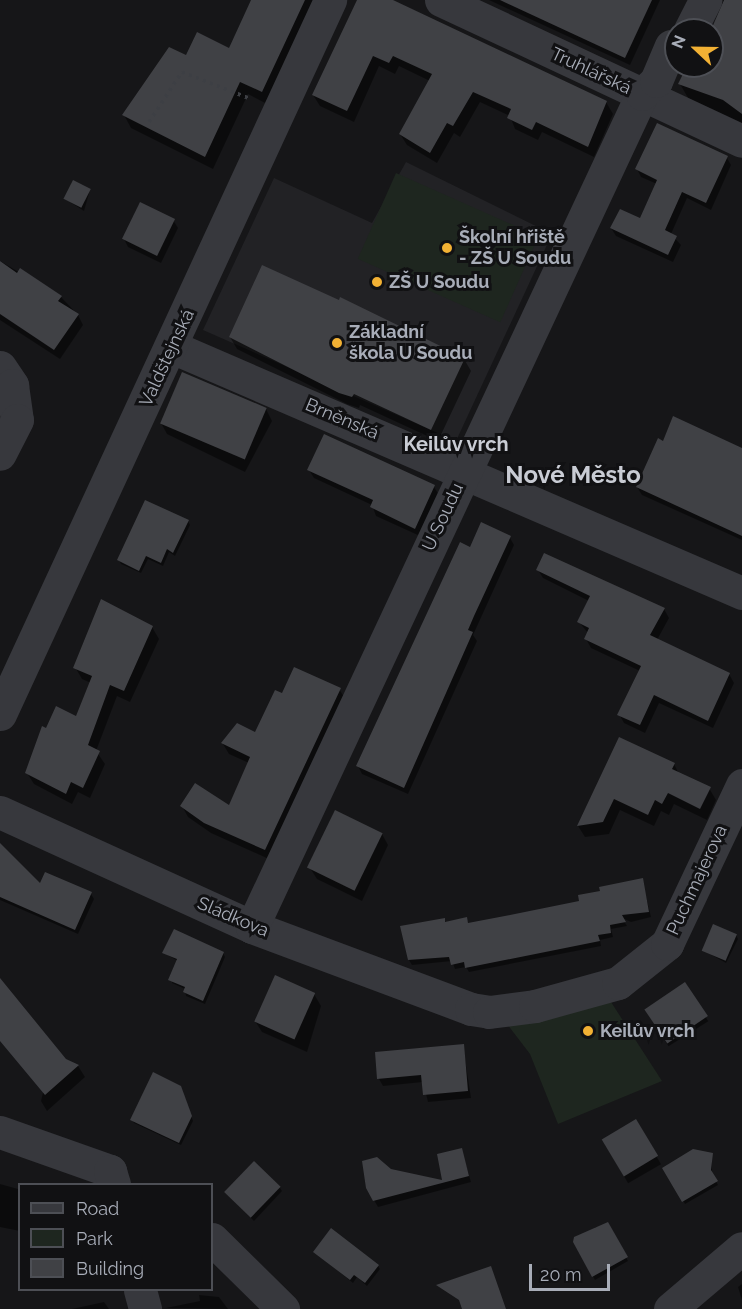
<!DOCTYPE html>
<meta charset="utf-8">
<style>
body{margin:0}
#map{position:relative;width:742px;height:1309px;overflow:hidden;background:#161618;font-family:Raleway,sans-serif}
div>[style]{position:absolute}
.built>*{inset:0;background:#222225}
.green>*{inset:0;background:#1e261f;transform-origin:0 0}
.shadow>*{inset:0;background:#0007;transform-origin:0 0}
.building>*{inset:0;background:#404145;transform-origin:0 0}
.path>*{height:4px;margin-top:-2px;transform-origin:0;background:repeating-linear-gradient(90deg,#3d3f44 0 3px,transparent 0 7.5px)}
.minor>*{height:33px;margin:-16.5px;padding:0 16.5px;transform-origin:16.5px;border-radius:16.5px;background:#37383d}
.dots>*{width:16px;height:16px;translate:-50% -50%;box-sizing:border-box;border:3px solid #111113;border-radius:50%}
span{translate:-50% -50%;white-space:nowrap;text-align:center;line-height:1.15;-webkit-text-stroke:6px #111113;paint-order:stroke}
.street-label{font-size:18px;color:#a8adb8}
.poi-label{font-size:18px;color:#a8adb8;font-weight:700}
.left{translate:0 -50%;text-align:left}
.neighbourhood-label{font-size:20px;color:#c9ccd4;font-weight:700}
.district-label{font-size:24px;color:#c9ccd4;font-weight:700}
.legend{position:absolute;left:18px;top:1183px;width:195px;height:108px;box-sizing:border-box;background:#111113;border:2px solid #4d4f55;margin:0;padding:8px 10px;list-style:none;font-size:18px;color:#a8adb8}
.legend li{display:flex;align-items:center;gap:12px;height:30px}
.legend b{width:30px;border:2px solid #4d4f55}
.north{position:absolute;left:664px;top:18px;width:60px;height:60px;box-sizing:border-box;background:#111113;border:2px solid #4d4f55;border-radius:50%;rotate:292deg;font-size:16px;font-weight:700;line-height:24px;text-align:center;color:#a8adb8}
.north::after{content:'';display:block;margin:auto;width:21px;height:27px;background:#f2b134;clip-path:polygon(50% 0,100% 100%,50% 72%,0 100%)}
.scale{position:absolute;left:529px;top:1264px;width:81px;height:27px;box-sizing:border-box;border:3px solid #a8adb8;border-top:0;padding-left:8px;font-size:18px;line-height:21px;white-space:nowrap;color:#a8adb8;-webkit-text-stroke:4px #111113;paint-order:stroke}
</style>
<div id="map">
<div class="built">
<div style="clip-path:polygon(406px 162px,552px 234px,456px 441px,203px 330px,274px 178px,372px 223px)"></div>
</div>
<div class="green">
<div style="left:396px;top:173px;width:156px;height:94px;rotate:24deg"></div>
<div style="clip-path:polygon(611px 1002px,662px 1081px,558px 1124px,530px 1054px,507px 1024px)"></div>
</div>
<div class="shadow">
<div style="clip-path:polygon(254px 0,319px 0,269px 105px,248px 94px,213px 169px,131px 128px,124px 115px,186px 57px,229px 50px)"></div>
<div style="clip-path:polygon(358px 0,389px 0,606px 102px,613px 114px,594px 157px,542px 132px,538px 140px,515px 129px,510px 116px,480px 102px,460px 137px,454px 133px,437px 163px,407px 145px,400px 134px,430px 81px,399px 66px,395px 74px,379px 66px,354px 122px,320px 106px,313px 95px)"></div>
<div style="clip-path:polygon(489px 0,660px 0,630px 65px)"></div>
<div style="clip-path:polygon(723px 0,742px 0,742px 124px,691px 103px,680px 84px,688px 66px,712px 66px)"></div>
<div style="clip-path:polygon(727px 158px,731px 165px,711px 210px,687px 198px,671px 234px,681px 245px,673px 262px,616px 236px,611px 228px,640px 220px,657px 184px,641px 177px,637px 169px)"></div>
<div style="clip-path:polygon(90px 190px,84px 211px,64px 198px)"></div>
<div style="clip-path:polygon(173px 220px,178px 228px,161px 263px,128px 247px,124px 239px)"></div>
<div style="clip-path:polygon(0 261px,61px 297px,78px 315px,83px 325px,60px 359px,0 320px)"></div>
<div style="clip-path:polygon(230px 337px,464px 359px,471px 371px,438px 441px,360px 405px,359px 408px,347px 404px,237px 349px)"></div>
<div style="clip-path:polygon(266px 409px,272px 421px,245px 472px,167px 434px,161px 423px)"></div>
<div style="clip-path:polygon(663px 443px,742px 450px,742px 540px,642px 495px,637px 487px)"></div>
<div style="clip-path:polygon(309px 470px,434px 487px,439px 495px,420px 536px,376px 516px,372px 505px,314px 478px)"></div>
<div style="clip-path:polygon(188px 521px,190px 525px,175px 556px,169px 552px,163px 566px,148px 559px,141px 573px,121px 564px,119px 560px)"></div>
<div style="clip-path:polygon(510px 538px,514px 545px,473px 635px,477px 641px,408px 794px,362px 774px,358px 766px,471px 549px)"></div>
<div style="clip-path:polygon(538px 570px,664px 609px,669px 618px,657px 640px,729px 674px,734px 683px,713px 728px,659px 703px,645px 733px,624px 723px,619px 714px,640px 671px,591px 648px,586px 639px,588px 633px,579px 622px,589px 601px,543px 578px)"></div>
<div style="clip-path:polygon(152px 627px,159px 639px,130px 702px,117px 696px,96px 751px,105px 764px,90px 798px,78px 792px,72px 804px,34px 784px,27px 773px,46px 730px,77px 718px,91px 683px,82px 679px,75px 667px)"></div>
<div style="clip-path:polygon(339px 689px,346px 700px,271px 860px,211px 833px,188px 817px,182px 806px,230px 807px,249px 763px,229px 754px,223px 744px,256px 734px,283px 695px)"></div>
<div style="clip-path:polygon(619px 739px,674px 764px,679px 774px,709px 788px,716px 800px,707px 820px,674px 804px,669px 815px,661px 811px,654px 826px,620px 810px,609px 834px,585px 837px,578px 826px)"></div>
<div style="clip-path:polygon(382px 834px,388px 845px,362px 901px,317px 879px,310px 868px)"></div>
<div style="clip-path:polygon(0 852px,40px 885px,91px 894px,94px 899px,78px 934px,0 900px)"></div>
<div style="clip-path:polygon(642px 880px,651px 917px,631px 922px,622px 918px,627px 926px,611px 929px,613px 937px,600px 940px,601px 946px,469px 972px,466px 967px,455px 969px,452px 961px,412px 965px,409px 960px,444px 919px,446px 923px,466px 919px,469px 924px,581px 902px)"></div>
<div style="clip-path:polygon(736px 935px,738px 939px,726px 963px,703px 950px)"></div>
<div style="clip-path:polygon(164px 953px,223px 953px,225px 957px,205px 1004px,186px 996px,185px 989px,172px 983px,178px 961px)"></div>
<div style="left:685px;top:984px;width:44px;height:47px;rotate:58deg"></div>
<div style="clip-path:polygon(314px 994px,321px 1006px,307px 1052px,262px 1032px,255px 1021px)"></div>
<div style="clip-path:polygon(463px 1046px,471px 1098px,428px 1102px,423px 1082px,383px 1086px,379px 1079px,376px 1053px)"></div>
<div style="clip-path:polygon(54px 1048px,65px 1060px,78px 1066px,85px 1077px,47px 1111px,41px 1101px)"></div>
<div style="clip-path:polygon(182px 1091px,193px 1121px,181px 1145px,134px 1123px,132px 1120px)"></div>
<div style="left:636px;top:1121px;width:50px;height:38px;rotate:60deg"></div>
<div style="clip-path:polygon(461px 1149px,471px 1182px,378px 1207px,367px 1188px,391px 1170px,444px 1182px)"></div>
<div style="clip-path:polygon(712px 1154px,712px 1175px,718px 1185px,685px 1204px,664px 1168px)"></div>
<div style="clip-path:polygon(0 1184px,18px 1189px,20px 1185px,20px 1231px,0 1227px)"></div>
<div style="clip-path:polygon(280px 1188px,282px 1191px,254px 1221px,226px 1193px)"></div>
<div style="clip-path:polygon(607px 1224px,628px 1261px,595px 1280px,574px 1242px,596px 1227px,598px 1230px)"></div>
<div style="clip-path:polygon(315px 1252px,378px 1266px,380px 1269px,367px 1286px,357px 1277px,353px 1283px)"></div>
<div style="clip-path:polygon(742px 1284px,742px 1300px,738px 1287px)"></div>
<div style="clip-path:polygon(199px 1295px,219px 1297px,228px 1309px,166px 1308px,200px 1301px)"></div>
<div style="clip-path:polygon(104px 1302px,109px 1309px,72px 1309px)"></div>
</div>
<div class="building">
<div style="clip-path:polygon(251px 0,305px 0,262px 92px,240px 82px,205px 157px,122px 115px,169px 47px,186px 55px,197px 32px,229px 48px)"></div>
<div style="clip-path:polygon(357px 0,393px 0,607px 101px,588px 147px,536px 122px,532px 130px,507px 118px,511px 109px,473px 92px,453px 126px,447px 123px,430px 153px,399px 134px,432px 74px,393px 56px,389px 63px,373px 56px,347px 111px,312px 95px)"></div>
<div style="clip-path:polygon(500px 0,652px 0,625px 58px)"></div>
<div style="clip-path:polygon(724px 0,742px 0,742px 114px,723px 100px,678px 84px,687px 66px,712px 66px,711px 30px)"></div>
<div style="clip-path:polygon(657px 123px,728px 156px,706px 203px,682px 192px,665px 230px,677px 236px,668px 255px,610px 228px,620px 209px,640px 218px,657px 180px,635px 169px)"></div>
<div style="left:73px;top:180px;width:20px;height:21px;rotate:27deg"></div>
<div style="left:140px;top:202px;width:39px;height:41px;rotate:26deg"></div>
<div style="clip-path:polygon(0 261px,17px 273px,20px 268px,62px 296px,58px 301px,79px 314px,54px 350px,0 314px)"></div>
<div style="clip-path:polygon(262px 265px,339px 300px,340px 297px,465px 358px,431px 430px,354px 394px,352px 397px,339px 393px,229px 337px)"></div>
<div style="left:182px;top:372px;width:92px;height:56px;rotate:23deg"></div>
<div style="clip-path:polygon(673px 416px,742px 448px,742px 536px,636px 487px,658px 438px,663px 441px)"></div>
<div style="clip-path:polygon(324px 434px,435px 485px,415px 529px,370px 507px,373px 500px,307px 470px)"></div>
<div style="clip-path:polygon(145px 500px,189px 520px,173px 553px,167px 549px,161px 563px,146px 556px,139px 571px,117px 560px)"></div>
<div style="clip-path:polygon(481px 522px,511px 536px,474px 616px,468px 630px,473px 632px,404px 788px,356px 766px,460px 542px,470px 547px)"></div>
<div style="clip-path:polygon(544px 553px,665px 608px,650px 635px,730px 673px,708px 721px,654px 695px,640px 725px,617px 715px,641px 666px,584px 639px,589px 628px,577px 622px,590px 596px,536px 570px)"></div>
<div style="clip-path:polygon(101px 599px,153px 626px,124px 691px,110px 685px,88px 745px,100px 751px,83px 788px,71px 782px,66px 794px,25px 773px,42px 726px,46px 728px,56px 706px,76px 716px,92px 676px,73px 668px)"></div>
<div style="clip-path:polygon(294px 667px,341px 688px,265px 850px,204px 823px,180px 806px,195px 783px,229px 805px,250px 757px,221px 743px,237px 723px,255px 732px,275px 690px,282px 693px)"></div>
<div style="clip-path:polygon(619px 737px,675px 763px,672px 769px,711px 787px,700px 809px,668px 793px,662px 804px,655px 800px,648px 815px,614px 799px,603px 822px,577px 826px)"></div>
<div style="left:335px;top:810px;width:53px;height:64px;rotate:26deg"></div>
<div style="clip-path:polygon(0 843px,40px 883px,45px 872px,92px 892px,75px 930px,0 897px)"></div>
<div style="clip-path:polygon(643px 878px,649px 912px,622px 915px,626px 922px,610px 925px,611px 933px,598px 935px,600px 941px,465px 968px,464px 962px,451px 965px,449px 957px,408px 960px,400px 926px,445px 918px,445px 922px,467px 917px,468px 923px,510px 915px,579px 901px,578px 895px,600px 891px,599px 887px)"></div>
<div style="left:713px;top:924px;width:26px;height:29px;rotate:23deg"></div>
<div style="clip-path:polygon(174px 929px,224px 952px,203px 1001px,183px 992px,185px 987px,168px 980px,177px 959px,162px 953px)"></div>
<div style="left:275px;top:975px;width:44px;height:51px;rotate:24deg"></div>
<div style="clip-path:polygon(0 978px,66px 1059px,79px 1065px,45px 1095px,0 1041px)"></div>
<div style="left:685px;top:982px;width:41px;height:49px;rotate:56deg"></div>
<div style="clip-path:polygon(464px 1044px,468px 1091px,423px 1095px,421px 1075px,377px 1079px,375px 1052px)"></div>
<div style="clip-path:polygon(153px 1072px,181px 1086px,192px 1116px,179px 1143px,130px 1120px)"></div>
<div style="left:636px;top:1119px;width:43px;height:40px;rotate:59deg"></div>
<div style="clip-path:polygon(462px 1148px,469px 1176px,373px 1201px,366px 1188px,362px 1161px,377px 1157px,391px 1169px,442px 1180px,437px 1154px)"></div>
<div style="clip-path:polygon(693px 1149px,713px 1153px,711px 1170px,718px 1181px,682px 1202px,662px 1168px)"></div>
<div style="left:254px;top:1161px;width:37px;height:43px;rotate:44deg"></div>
<div style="clip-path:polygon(608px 1222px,628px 1257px,592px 1277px,573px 1242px,574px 1237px)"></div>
<div style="clip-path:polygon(331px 1228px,379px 1265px,365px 1283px,354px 1275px,350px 1280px,313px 1252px)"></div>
<div style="clip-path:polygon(491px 1266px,506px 1309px,462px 1309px,459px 1300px,436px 1285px)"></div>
</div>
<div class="path">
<div style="left:149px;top:122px;width:60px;rotate:-56.6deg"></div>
<div style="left:182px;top:72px;width:74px;rotate:21.4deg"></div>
</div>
<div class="minor">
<div style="left:441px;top:0;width:332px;rotate:25.1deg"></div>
<div style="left:690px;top:30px;width:34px;rotate:-63deg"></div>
<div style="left:172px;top:347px;width:621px;rotate:23.34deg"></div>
<div style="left:0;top:367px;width:22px;rotate:56deg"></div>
<div style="left:12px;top:385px;width:35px;rotate:82deg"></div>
<div style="left:17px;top:420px;width:38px;rotate:117deg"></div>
<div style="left:0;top:714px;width:787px;rotate:-65.19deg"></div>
<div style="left:0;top:812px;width:277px;rotate:24.5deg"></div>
<div style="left:252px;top:927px;width:234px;rotate:20.5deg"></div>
<div style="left:471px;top:1009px;width:18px;rotate:9deg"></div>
<div style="left:489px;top:1012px;width:46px;rotate:-7.4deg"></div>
<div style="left:535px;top:1006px;width:86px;rotate:-15.5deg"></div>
<div style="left:618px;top:983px;width:63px;rotate:-38.5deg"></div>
<div style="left:667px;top:944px;width:176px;rotate:-64.7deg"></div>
<div style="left:252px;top:927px;width:920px;rotate:-64.91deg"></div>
<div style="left:642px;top:94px;width:19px;rotate:-43deg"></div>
<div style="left:656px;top:81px;width:38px;rotate:-67deg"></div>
<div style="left:0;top:1132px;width:117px;rotate:19.5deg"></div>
<div style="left:110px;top:1171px;width:14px;rotate:73deg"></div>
<div style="left:212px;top:1239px;width:100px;rotate:44.6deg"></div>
<div style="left:140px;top:1290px;width:20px;rotate:75deg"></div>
<div style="left:670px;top:1309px;width:94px;rotate:-40.3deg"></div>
</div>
<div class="dots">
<div style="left:447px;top:248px;background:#f2b134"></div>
<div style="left:377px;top:282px;background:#f2b134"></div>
<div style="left:337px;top:343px;background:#f2b134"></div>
<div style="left:588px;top:1031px;background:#f2b134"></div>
</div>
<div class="street-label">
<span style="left:591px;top:71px;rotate:25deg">Truhlářská</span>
<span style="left:167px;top:358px;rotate:-65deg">Valdštejnská</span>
<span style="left:342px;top:419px;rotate:23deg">Brněnská</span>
<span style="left:443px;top:517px;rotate:-65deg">U Soudu</span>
<span style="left:697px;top:880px;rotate:-65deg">Puchmajerova</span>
<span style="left:233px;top:917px;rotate:23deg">Sládkova</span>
</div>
<div class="poi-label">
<span class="left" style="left:459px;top:248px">Školní hřiště<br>- ZŠ U Soudu</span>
<span class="left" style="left:389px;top:282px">ZŠ U Soudu</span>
<span class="left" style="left:349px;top:343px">Základní<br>škola U Soudu</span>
<span class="left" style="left:600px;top:1031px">Keilův vrch</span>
</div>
<div class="neighbourhood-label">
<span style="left:456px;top:444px">Keilův vrch</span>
</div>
<div class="district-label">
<span style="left:573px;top:475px">Nové Město</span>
</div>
<ul class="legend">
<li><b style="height:8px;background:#37383d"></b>Road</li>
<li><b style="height:16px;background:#1e261f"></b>Park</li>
<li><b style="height:16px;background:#404145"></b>Building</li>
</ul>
<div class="north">N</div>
<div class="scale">20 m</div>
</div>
